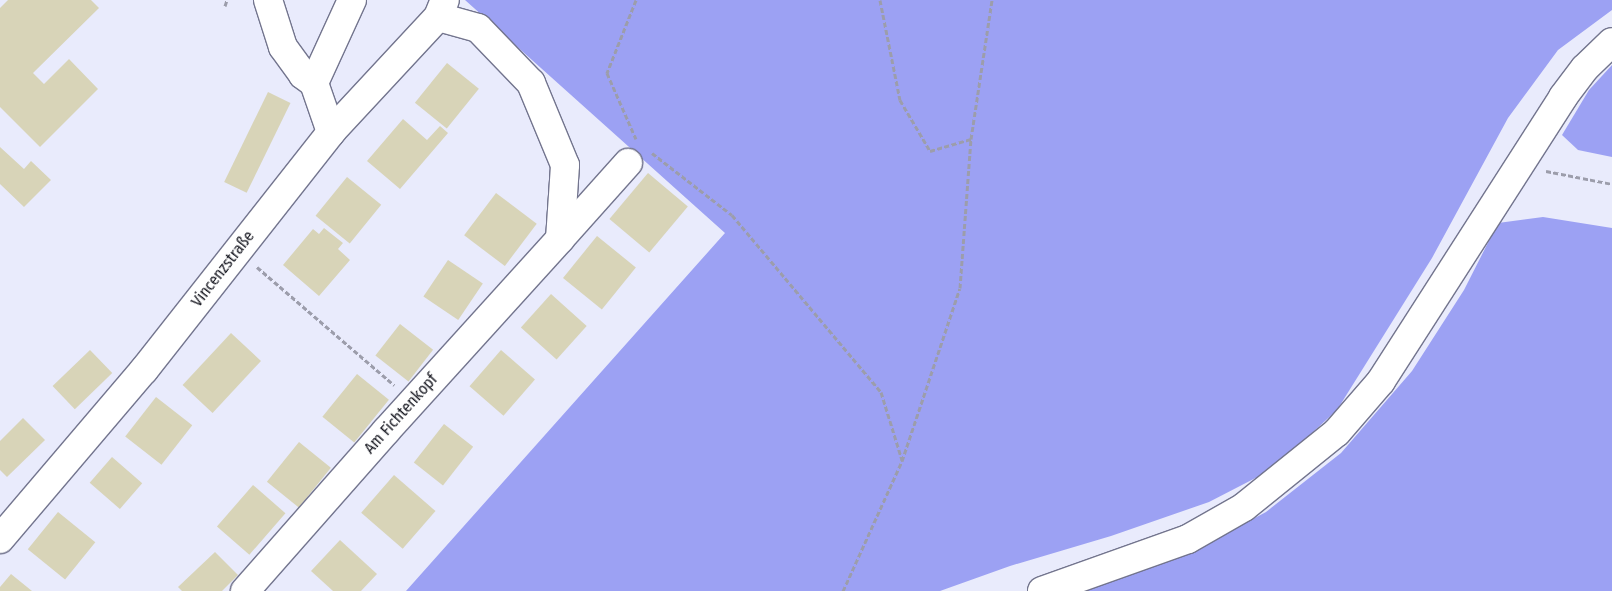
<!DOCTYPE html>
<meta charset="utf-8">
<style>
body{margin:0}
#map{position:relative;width:1612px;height:591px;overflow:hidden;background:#e9ebfc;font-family:"Fira Sans Condensed",sans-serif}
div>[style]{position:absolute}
.forest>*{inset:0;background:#9ca1f3}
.building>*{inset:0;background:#d8d4b8;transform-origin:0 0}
.path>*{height:3px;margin-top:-1.5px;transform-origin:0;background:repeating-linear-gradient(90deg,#9c9dab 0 5px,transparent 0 7.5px)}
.roads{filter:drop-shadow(1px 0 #73758e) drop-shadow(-1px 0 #73758e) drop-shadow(0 1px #73758e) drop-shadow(0 -1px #73758e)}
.minor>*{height:28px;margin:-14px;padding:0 14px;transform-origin:14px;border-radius:14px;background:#fff}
.major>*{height:28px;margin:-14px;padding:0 14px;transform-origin:14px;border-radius:14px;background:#fff}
span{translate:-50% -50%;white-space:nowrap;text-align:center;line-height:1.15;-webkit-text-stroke:5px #fff;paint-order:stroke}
.street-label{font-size:16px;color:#12131c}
</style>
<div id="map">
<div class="forest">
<div style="clip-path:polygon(465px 0,1612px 0,1612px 10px,1558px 50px,1508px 118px,1432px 258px,1337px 410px,1273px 469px,1209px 502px,1111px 536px,1010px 566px,940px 591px,406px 591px,725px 233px)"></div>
<div style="clip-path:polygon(1612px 65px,1612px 157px,1578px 150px,1562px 135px,1589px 90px)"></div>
<div style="clip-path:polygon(1543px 217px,1612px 228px,1612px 591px,1075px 591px,1221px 536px,1266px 512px,1341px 453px,1412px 371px,1464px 290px,1498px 223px)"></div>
</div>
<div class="building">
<div style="clip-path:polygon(8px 0,91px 0,99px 8px,33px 73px,44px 84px,69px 59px,98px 89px,40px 147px,0 107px,0 8px)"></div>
<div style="left:447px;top:63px;width:41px;height:51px;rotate:39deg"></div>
<div style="left:268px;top:92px;width:25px;height:100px;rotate:26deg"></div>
<div style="clip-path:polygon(403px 119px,427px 140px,440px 126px,448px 133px,400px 189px,367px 161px)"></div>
<div style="clip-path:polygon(0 147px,24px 169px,31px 161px,51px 180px,24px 207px,0 184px)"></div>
<div style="left:648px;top:173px;width:52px;height:60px;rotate:40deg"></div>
<div style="left:347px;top:177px;width:44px;height:50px;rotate:39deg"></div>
<div style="left:496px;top:193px;width:51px;height:53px;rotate:37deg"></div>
<div style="clip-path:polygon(324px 228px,343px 243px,338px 249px,350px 260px,319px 296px,283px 265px,313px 229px,319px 234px)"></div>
<div style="left:597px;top:236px;width:50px;height:54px;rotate:39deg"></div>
<div style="left:448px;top:260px;width:42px;height:44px;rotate:34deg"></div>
<div style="left:551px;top:294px;width:48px;height:45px;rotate:42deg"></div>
<div style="left:400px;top:324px;width:42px;height:40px;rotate:38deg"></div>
<div style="left:231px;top:333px;width:41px;height:71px;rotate:43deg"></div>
<div style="left:90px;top:350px;width:32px;height:52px;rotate:46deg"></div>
<div style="left:501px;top:350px;width:45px;height:48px;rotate:41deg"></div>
<div style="left:357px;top:374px;width:41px;height:55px;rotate:39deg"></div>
<div style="left:156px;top:397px;width:46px;height:50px;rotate:38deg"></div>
<div style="clip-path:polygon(23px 418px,45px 440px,7px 477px,0 470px,0 441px)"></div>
<div style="left:444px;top:424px;width:37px;height:49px;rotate:38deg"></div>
<div style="left:299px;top:442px;width:41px;height:51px;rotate:39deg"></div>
<div style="left:112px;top:457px;width:40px;height:34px;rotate:41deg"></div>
<div style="left:394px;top:475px;width:55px;height:50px;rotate:41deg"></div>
<div style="left:253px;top:485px;width:43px;height:55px;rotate:41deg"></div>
<div style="left:58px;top:512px;width:48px;height:48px;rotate:39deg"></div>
<div style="clip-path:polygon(340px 540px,377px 574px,361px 591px,333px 591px,311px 571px)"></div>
<div style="clip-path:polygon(215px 552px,238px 575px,222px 591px,182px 591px,178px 587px)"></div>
<div style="clip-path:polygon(11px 574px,32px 591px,0 591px,0 587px)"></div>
</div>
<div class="path">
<div style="left:636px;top:0;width:79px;rotate:111.7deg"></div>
<div style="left:607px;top:73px;width:72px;rotate:66.3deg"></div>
<div style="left:880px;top:0;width:102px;rotate:78.7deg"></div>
<div style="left:900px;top:100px;width:59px;rotate:59.5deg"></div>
<div style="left:930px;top:151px;width:43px;rotate:-16.3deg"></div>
<div style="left:225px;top:6px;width:6px;rotate:-72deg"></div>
<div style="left:652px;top:153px;width:101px;rotate:37.8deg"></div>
<div style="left:732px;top:215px;width:231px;rotate:49.9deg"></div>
<div style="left:881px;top:392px;width:71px;rotate:72.8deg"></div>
<div style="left:1546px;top:171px;width:67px;rotate:11.1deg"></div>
<div style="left:257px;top:267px;width:181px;rotate:40.7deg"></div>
<div style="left:843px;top:591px;width:143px;rotate:-65.6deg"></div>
<div style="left:902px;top:461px;width:182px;rotate:-71.5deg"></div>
<div style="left:960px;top:288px;width:149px;rotate:-85.8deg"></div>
<div style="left:971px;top:139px;width:141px;rotate:-81.4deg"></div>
</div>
<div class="roads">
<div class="minor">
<div style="left:268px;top:0;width:49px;rotate:72.3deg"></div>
<div style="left:283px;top:47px;width:34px;rotate:54deg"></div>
<div style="left:303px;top:75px;width:14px;rotate:36deg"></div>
<div style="left:314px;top:83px;width:52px;rotate:70.9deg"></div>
<div style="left:314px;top:83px;width:91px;rotate:-65.4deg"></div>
<div style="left:560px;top:239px;width:102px;rotate:-48.2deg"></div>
<div style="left:0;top:539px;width:222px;rotate:-49.6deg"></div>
<div style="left:144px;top:370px;width:303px;rotate:-51.8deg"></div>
<div style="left:331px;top:132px;width:157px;rotate:-47.1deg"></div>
<div style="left:438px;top:17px;width:18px;rotate:-68deg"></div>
<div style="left:245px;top:591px;width:213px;rotate:-48.6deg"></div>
<div style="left:386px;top:431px;width:259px;rotate:-47.8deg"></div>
<div style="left:560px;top:239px;width:74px;rotate:-86.1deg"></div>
<div style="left:565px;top:165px;width:89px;rotate:-112.5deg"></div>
<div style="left:531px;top:83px;width:76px;rotate:-133.9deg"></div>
<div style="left:478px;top:28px;width:41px;rotate:-164.6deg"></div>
</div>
<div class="major">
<div style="left:1042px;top:591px;width:155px;rotate:-19.6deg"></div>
<div style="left:1188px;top:539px;width:64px;rotate:-29.7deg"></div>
<div style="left:1244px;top:507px;width:119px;rotate:-38.9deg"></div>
<div style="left:1337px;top:432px;width:67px;rotate:-49.2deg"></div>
<div style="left:1381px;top:381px;width:337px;rotate:-57.3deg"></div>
<div style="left:1563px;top:97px;width:36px;rotate:-53deg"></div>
<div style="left:1585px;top:68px;width:37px;rotate:-44deg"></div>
</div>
</div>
<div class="street-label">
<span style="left:223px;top:269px;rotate:-52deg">Vincenzstraße</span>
<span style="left:401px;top:414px;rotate:-48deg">Am Fichtenkopf</span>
</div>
</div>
